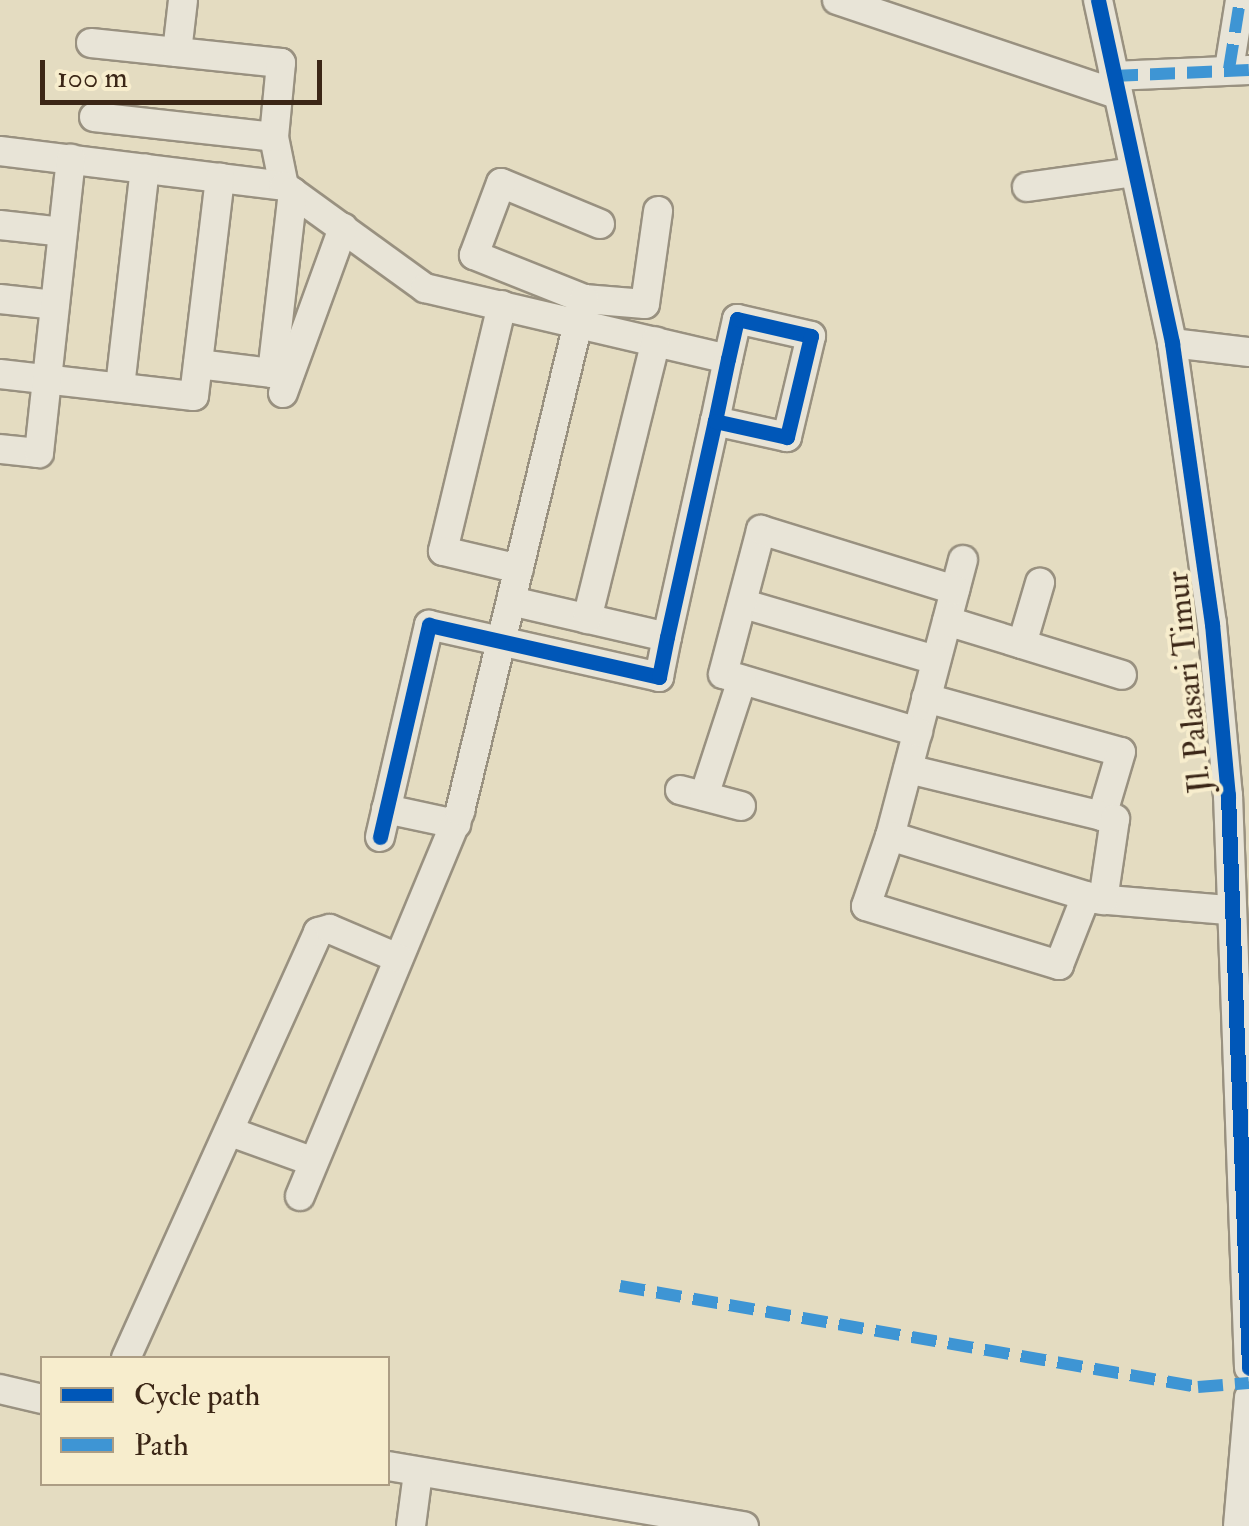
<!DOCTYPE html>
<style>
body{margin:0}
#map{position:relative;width:1249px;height:1526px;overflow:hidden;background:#e4dcc1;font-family:"IM FELL Double Pica",serif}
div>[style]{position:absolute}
.roads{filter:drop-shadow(2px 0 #999180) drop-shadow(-2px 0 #999180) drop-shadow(0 2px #999180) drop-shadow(0 -2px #999180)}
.minor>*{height:28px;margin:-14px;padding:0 14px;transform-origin:14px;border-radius:14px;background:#e8e4d7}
.quiet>*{height:12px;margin-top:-6px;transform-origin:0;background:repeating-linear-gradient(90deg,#3e95d4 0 25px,transparent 0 37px)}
.cycleway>*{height:15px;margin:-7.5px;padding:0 7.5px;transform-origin:7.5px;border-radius:7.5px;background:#0057b8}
span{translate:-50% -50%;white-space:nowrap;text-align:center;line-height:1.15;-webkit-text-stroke:8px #f7edcd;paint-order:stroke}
.street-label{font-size:32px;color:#3b2616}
.legend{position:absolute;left:40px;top:1356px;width:350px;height:130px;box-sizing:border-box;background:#f7edcd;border:2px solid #ac9d84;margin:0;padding:12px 18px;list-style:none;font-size:30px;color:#3b2616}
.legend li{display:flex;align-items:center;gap:20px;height:50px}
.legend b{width:50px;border:2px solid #ac9d84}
.scale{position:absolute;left:40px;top:60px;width:282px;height:45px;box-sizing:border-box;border:5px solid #3b2616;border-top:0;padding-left:12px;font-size:30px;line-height:35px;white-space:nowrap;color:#3b2616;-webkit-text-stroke:8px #f7edcd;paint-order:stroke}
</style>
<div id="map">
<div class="roads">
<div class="minor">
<div style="left:837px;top:0;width:295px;rotate:18.6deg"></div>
<div style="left:1098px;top:0;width:351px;rotate:77.8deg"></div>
<div style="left:1172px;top:343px;width:284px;rotate:81.9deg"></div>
<div style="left:1212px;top:624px;width:172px;rotate:84.7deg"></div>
<div style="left:1228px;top:795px;width:573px;rotate:87.9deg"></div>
<div style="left:91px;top:43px;width:191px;rotate:6deg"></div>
<div style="left:281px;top:63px;width:74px;rotate:95.4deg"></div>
<div style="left:274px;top:137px;width:50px;rotate:78.5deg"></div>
<div style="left:177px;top:52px;width:52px;rotate:-83.4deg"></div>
<div style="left:1229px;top:69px;width:70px;rotate:-80.9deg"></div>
<div style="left:1113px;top:76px;width:136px;rotate:-2.5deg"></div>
<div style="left:94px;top:117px;width:181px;rotate:6.3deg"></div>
<div style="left:0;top:151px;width:286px;rotate:7deg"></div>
<div style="left:284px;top:186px;width:174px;rotate:35.9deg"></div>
<div style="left:425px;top:288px;width:311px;rotate:13.2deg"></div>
<div style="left:1027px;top:187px;width:108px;rotate:-8deg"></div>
<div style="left:600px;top:224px;width:107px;rotate:-157.5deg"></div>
<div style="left:501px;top:183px;width:77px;rotate:110.6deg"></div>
<div style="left:474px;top:255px;width:118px;rotate:21.8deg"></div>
<div style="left:584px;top:299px;width:61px;rotate:4.7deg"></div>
<div style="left:645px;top:304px;width:94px;rotate:-82deg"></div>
<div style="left:0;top:225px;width:63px;rotate:6.3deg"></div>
<div style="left:0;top:299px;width:55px;rotate:6.2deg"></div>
<div style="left:502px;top:305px;width:253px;rotate:103.5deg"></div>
<div style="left:443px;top:551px;width:78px;rotate:13.3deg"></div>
<div style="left:1172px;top:343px;width:78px;rotate:6.7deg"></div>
<div style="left:198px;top:364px;width:90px;rotate:7deg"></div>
<div style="left:272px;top:373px;width:182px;rotate:-83.4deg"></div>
<div style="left:0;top:374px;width:195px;rotate:6.5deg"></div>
<div style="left:194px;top:396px;width:220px;rotate:-83.2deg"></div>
<div style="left:120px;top:387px;width:220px;rotate:-83.5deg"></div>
<div style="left:283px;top:393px;width:176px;rotate:-70deg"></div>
<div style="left:0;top:449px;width:39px;rotate:6deg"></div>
<div style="left:39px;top:453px;width:296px;rotate:-83.8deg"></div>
<div style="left:963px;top:560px;width:285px;rotate:104.8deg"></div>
<div style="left:890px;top:836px;width:215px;rotate:17deg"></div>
<div style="left:1096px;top:899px;width:132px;rotate:4.8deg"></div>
<div style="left:511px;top:601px;width:160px;rotate:13deg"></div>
<div style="left:744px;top:604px;width:200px;rotate:16.3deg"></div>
<div style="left:587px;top:619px;width:286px;rotate:-76.1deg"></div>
<div style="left:947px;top:621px;width:183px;rotate:17.1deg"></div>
<div style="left:1022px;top:644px;width:64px;rotate:-73.6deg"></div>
<div style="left:926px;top:698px;width:202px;rotate:15.5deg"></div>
<div style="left:1121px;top:752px;width:67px;rotate:106.5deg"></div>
<div style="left:918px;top:732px;width:203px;rotate:-163.4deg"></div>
<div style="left:723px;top:674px;width:149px;rotate:-75.2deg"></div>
<div style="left:761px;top:530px;width:203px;rotate:17.2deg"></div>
<div style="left:908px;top:769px;width:213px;rotate:13.6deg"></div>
<div style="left:1115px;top:819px;width:82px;rotate:98.4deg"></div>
<div style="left:680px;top:790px;width:63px;rotate:14.7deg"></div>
<div style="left:704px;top:796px;width:122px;rotate:-71.9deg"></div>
<div style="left:386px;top:809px;width:72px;rotate:12.1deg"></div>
<div style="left:890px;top:836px;width:74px;rotate:108.9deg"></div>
<div style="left:866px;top:906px;width:202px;rotate:17deg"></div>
<div style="left:1059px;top:965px;width:74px;rotate:-68.6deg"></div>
<div style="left:380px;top:837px;width:218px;rotate:-77deg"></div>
<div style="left:429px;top:625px;width:236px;rotate:12.7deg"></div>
<div style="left:659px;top:677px;width:41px;rotate:-78.7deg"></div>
<div style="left:667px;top:637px;width:221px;rotate:-77.5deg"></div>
<div style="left:715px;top:421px;width:63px;rotate:-78.2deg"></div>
<div style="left:728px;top:359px;width:41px;rotate:-77.3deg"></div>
<div style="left:737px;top:319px;width:76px;rotate:12.9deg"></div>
<div style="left:811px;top:336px;width:104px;rotate:103.4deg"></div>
<div style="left:787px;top:437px;width:74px;rotate:-167.5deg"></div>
<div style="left:231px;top:1132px;width:85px;rotate:19.9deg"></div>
<div style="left:300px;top:1196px;width:417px;rotate:-67.4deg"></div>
<div style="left:460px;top:811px;width:527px;rotate:-76.39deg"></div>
<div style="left:126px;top:1358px;width:467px;rotate:-65.7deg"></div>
<div style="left:318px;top:932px;width:12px;rotate:-14deg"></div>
<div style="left:330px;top:929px;width:74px;rotate:23.1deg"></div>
<div style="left:0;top:1389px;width:43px;rotate:13.4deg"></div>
<div style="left:388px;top:1466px;width:361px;rotate:9.6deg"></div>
<div style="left:411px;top:1526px;width:53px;rotate:-82.5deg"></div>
<div style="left:1238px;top:1526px;width:129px;rotate:-85.1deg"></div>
</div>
</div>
<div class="quiet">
<div style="left:1229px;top:69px;width:70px;rotate:-80.9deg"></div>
<div style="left:1113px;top:76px;width:136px;rotate:-2.5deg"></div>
<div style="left:620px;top:1286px;width:587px;rotate:9.91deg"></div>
<div style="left:1198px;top:1387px;width:51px;rotate:-4.5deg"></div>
</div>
<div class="cycleway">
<div style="left:1098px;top:0;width:351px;rotate:77.8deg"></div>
<div style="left:1172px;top:343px;width:284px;rotate:81.9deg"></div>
<div style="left:1212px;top:624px;width:172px;rotate:84.7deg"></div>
<div style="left:1228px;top:795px;width:573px;rotate:87.9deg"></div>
<div style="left:380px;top:837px;width:218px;rotate:-77deg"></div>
<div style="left:429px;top:625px;width:236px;rotate:12.7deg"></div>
<div style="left:659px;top:677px;width:41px;rotate:-78.7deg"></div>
<div style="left:667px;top:637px;width:221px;rotate:-77.5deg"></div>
<div style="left:715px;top:421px;width:63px;rotate:-78.2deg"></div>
<div style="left:728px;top:359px;width:41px;rotate:-77.3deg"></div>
<div style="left:737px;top:319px;width:76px;rotate:12.9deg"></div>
<div style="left:811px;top:336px;width:104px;rotate:103.4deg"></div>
<div style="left:787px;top:437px;width:74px;rotate:-167.5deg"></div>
</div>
<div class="street-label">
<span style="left:1189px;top:682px;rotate:-96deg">Jl. Palasari Timur</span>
</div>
<ul class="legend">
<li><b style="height:12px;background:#0057b8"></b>Cycle path</li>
<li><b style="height:12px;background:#3e95d4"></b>Path</li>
</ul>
<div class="scale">100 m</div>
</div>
